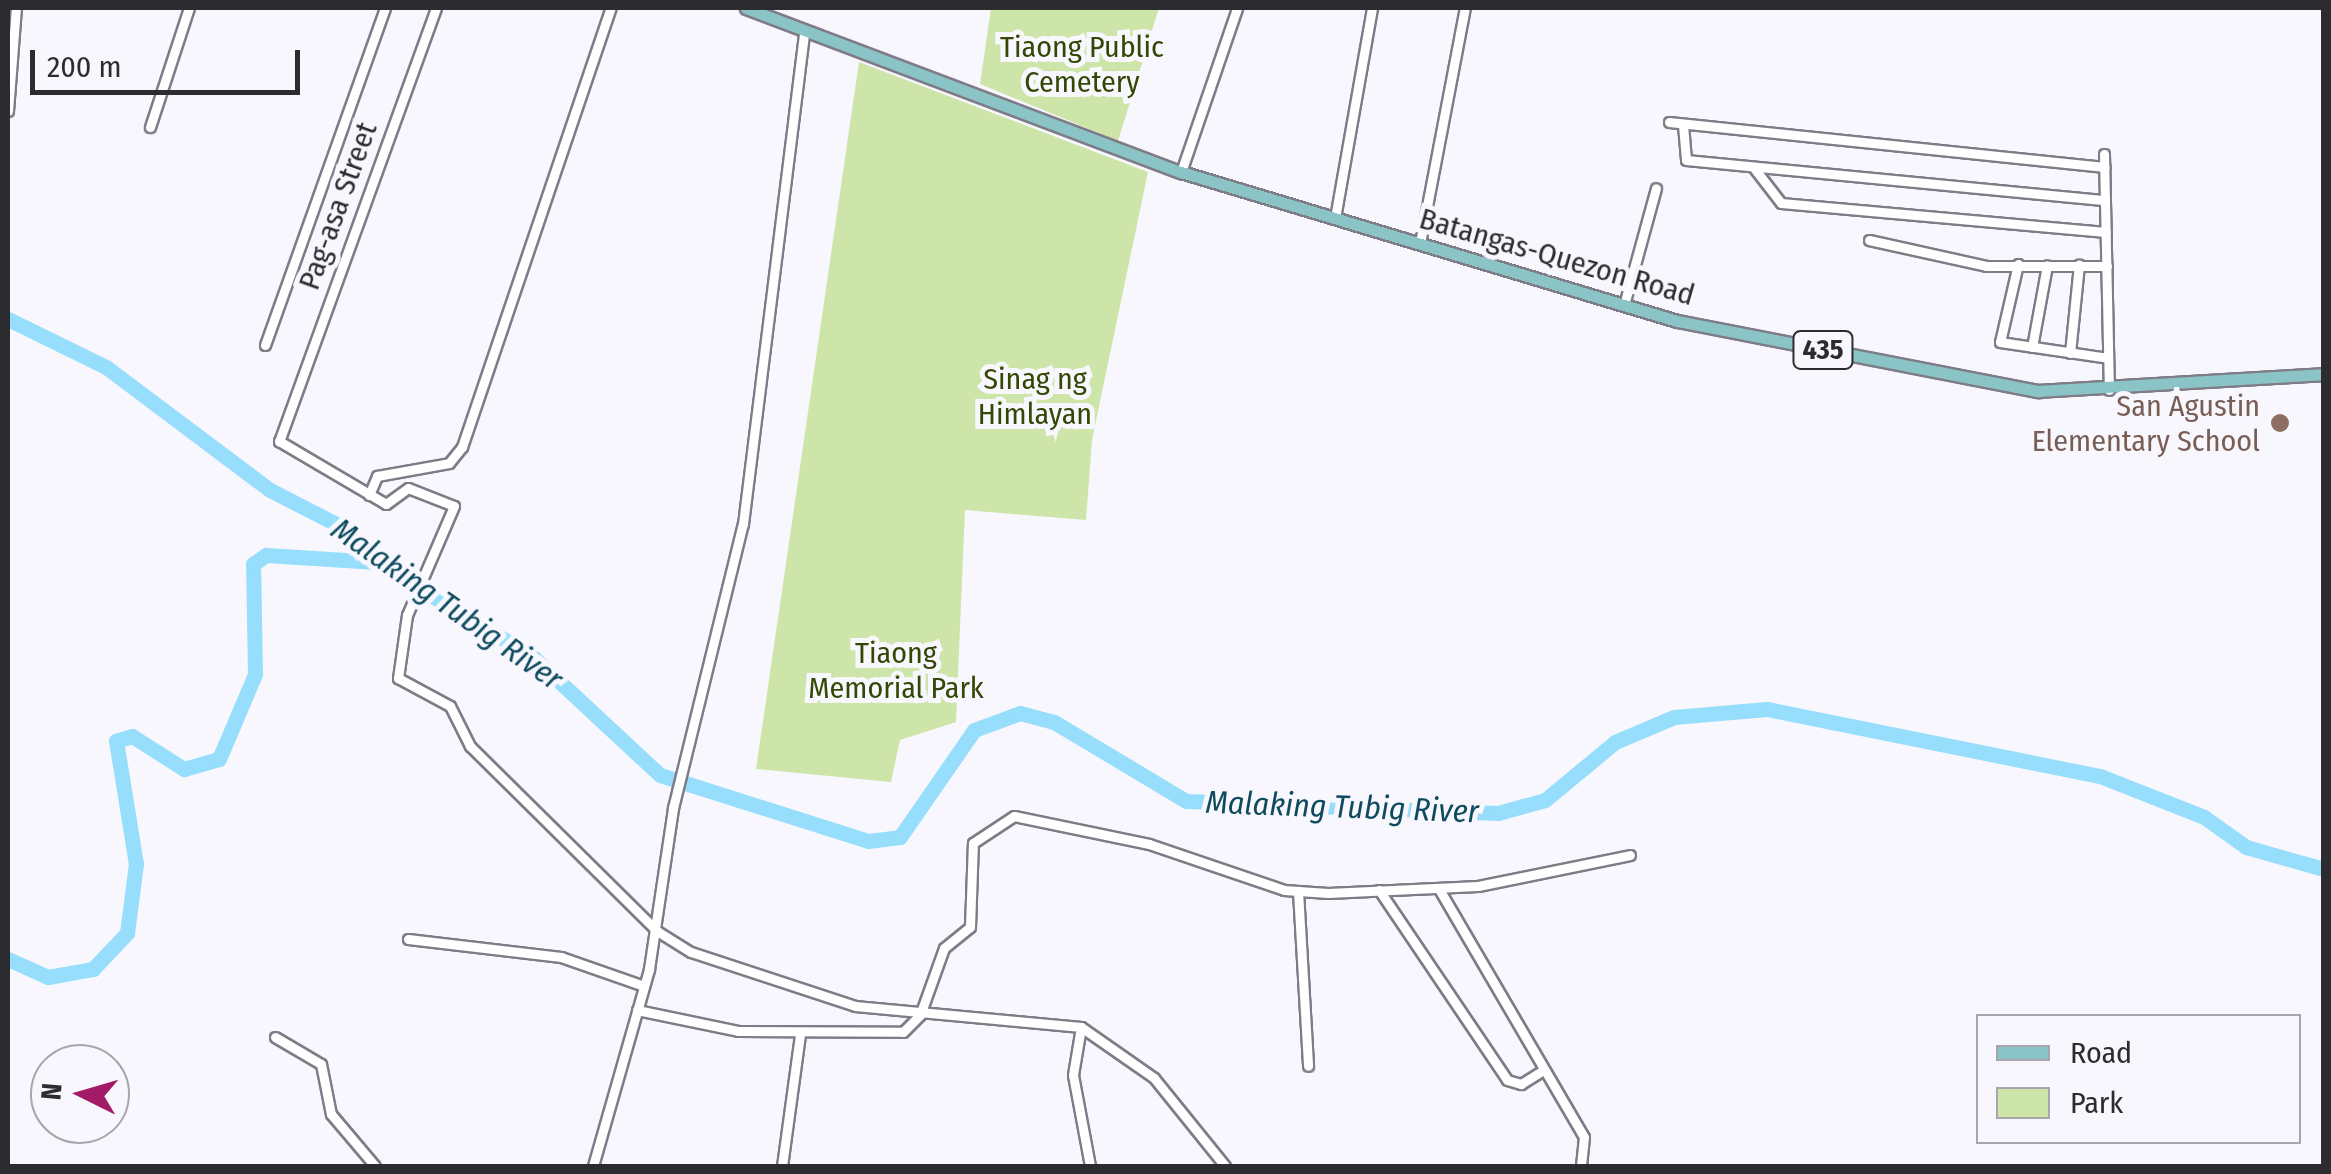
<!DOCTYPE html>
<style>
body{margin:0}
#map{position:relative;width:2331px;height:1174px;overflow:hidden;background:#f8f7fe;font-family:"Fira Sans Condensed",sans-serif}
div>[style]{position:absolute}
.green>*{inset:0;background:#cee5aa}
.river>*{height:15px;margin:-7.5px;padding:0 7.5px;transform-origin:7.5px;border-radius:7.5px;background:#96defb}
.roads{filter:drop-shadow(2px 0 #7e7c86) drop-shadow(-2px 0 #7e7c86) drop-shadow(0 2px #7e7c86) drop-shadow(0 -2px #7e7c86)}
.minor>*{height:9px;margin:-4.5px;padding:0 4.5px;transform-origin:4.5px;border-radius:4.5px;background:#fff}
.major>*{height:11px;margin:-5.5px;padding:0 5.5px;transform-origin:5.5px;border-radius:5.5px;background:#8bc4c7}
.dots>*{width:28px;height:28px;translate:-50% -50%;box-sizing:border-box;border:5px solid #f8f7fe;border-radius:50%}
span{translate:-50% -50%;white-space:nowrap;text-align:center;line-height:1.15;-webkit-text-stroke:10px #f8f7fe;paint-order:stroke}
.shield-label span{padding:2px 8px;background:#f8f7fe;border:2px solid;border-radius:8px;-webkit-text-stroke-width:0}
.shield-label{font-size:28px;color:#2c2c30;font-weight:700}
.park-label{font-size:30px;color:#344705}
.street-label{font-size:30px;color:#2c2c30}
.education-label{font-size:30px;color:#785e54}
.right{translate:-100% -50%;text-align:right}
.water-label{font-size:32px;color:#0e4b5f;font-style:italic}
.frame{position:absolute;inset:0;border:10px solid #2c2c30;pointer-events:none}
.legend{position:absolute;left:1976px;top:1014px;width:325px;height:130px;box-sizing:border-box;background:#f8f7fe;border:2px solid #a6a6ac;margin:0;padding:12px 18px;list-style:none;font-size:30px;color:#2c2c30}
.legend li{display:flex;align-items:center;gap:20px;height:50px}
.legend b{width:50px;border:2px solid #a6a6ac}
.north{position:absolute;left:30px;top:1044px;width:100px;height:100px;box-sizing:border-box;background:#f8f7fe;border:2px solid #a6a6ac;border-radius:50%;rotate:275deg;font-size:28px;font-weight:700;line-height:40px;text-align:center;color:#2c2c30}
.north::after{content:'';display:block;margin:auto;width:35px;height:45px;background:#a31b66;clip-path:polygon(50% 0,100% 100%,50% 72%,0 100%)}
.scale{position:absolute;left:30px;top:50px;width:270px;height:45px;box-sizing:border-box;border:5px solid #2c2c30;border-top:0;padding-left:12px;font-size:30px;line-height:35px;white-space:nowrap;color:#2c2c30;-webkit-text-stroke:8px #f8f7fe;paint-order:stroke}
</style>
<div id="map">
<div class="green">
<div style="clip-path:polygon(991px 8px,1159px 8px,1118px 141px,980px 84px)"></div>
<div style="clip-path:polygon(859px 62px,1148px 172px,1092px 440px,1086px 520px,965px 510px,956px 722px,900px 740px,891px 782px,756px 769px)"></div>
</div>
<div class="river">
<div style="left:8px;top:319px;width:109px;rotate:26.1deg"></div>
<div style="left:106px;top:367px;width:205px;rotate:36.9deg"></div>
<div style="left:270px;top:490px;width:79px;rotate:27.2deg"></div>
<div style="left:340px;top:526px;width:52px;rotate:44.2deg"></div>
<div style="left:377px;top:562px;width:184px;rotate:31.4deg"></div>
<div style="left:534px;top:658px;width:172px;rotate:42.9deg"></div>
<div style="left:660px;top:775px;width:218px;rotate:17.6deg"></div>
<div style="left:868px;top:841px;width:32px;rotate:-7deg"></div>
<div style="left:900px;top:837px;width:130px;rotate:-55.3deg"></div>
<div style="left:974px;top:730px;width:49px;rotate:-20.3deg"></div>
<div style="left:1020px;top:713px;width:35px;rotate:15deg"></div>
<div style="left:1054px;top:722px;width:154px;rotate:30.9deg"></div>
<div style="left:1186px;top:801px;width:312px;rotate:2.2deg"></div>
<div style="left:1498px;top:813px;width:49px;rotate:-15.5deg"></div>
<div style="left:1545px;top:800px;width:91px;rotate:-39.6deg"></div>
<div style="left:1615px;top:742px;width:64px;rotate:-23deg"></div>
<div style="left:1674px;top:717px;width:93px;rotate:-4.9deg"></div>
<div style="left:1767px;top:709px;width:340px;rotate:11.4deg"></div>
<div style="left:2100px;top:776px;width:112px;rotate:21.5deg"></div>
<div style="left:2204px;top:817px;width:52px;rotate:35.5deg"></div>
<div style="left:2246px;top:847px;width:81px;rotate:15.8deg"></div>
<div style="left:8px;top:959px;width:44px;rotate:24.2deg"></div>
<div style="left:48px;top:977px;width:46px;rotate:-10.1deg"></div>
<div style="left:93px;top:969px;width:50px;rotate:-46.6deg"></div>
<div style="left:127px;top:933px;width:70px;rotate:-82.6deg"></div>
<div style="left:136px;top:864px;width:125px;rotate:-99.2deg"></div>
<div style="left:116px;top:741px;width:17px;rotate:-17deg"></div>
<div style="left:132px;top:736px;width:62px;rotate:32.4deg"></div>
<div style="left:184px;top:769px;width:36px;rotate:-16deg"></div>
<div style="left:219px;top:759px;width:92px;rotate:-67deg"></div>
<div style="left:255px;top:674px;width:110px;rotate:-91deg"></div>
<div style="left:253px;top:564px;width:16px;rotate:-35deg"></div>
<div style="left:266px;top:555px;width:111px;rotate:3.6deg"></div>
</div>
<div class="roads">
<div class="minor">
<div style="left:436px;top:8px;width:461px;rotate:109.9deg"></div>
<div style="left:279px;top:441px;width:124px;rotate:30.5deg"></div>
<div style="left:386px;top:504px;width:27px;rotate:-36deg"></div>
<div style="left:408px;top:488px;width:49px;rotate:21.4deg"></div>
<div style="left:454px;top:506px;width:119px;rotate:113.3deg"></div>
<div style="left:407px;top:615px;width:64px;rotate:98.1deg"></div>
<div style="left:398px;top:678px;width:59px;rotate:28.3deg"></div>
<div style="left:450px;top:706px;width:45px;rotate:63.4deg"></div>
<div style="left:470px;top:746px;width:263px;rotate:44.7deg"></div>
<div style="left:657px;top:931px;width:40px;rotate:32deg"></div>
<div style="left:691px;top:952px;width:173px;rotate:18.2deg"></div>
<div style="left:855px;top:1006px;width:227px;rotate:5.3deg"></div>
<div style="left:1081px;top:1027px;width:89px;rotate:34.9deg"></div>
<div style="left:1154px;top:1078px;width:113px;rotate:51.1deg"></div>
<div style="left:8px;top:111px;width:103px;rotate:-85.6deg"></div>
<div style="left:1669px;top:122px;width:438px;rotate:5.9deg"></div>
<div style="left:1683px;top:125px;width:35px;rotate:85deg"></div>
<div style="left:1686px;top:160px;width:421px;rotate:5.5deg"></div>
<div style="left:150px;top:127px;width:125px;rotate:-71.9deg"></div>
<div style="left:2104px;top:154px;width:236px;rotate:88.8deg"></div>
<div style="left:1754px;top:168px;width:44px;rotate:52.4deg"></div>
<div style="left:1781px;top:203px;width:326px;rotate:5.1deg"></div>
<div style="left:1181px;top:172px;width:173px;rotate:-71.1deg"></div>
<div style="left:1335px;top:218px;width:213px;rotate:-80deg"></div>
<div style="left:1869px;top:240px;width:120px;rotate:12.5deg"></div>
<div style="left:1986px;top:266px;width:121px"></div>
<div style="left:1420px;top:243px;width:239px;rotate:-79.2deg"></div>
<div style="left:2018px;top:264px;width:80px;rotate:103deg"></div>
<div style="left:2000px;top:342px;width:109px;rotate:8.4deg"></div>
<div style="left:1624px;top:305px;width:121px;rotate:-74.7deg"></div>
<div style="left:265px;top:345px;width:358px;rotate:-70.4deg"></div>
<div style="left:2032px;top:347px;width:83px;rotate:-79.6deg"></div>
<div style="left:2070px;top:353px;width:89px;rotate:-84.2deg"></div>
<div style="left:369px;top:495px;width:21px;rotate:-67deg"></div>
<div style="left:377px;top:476px;width:73px;rotate:-10.2deg"></div>
<div style="left:449px;top:463px;width:21px;rotate:-51deg"></div>
<div style="left:462px;top:447px;width:464px;rotate:-71.3deg"></div>
<div style="left:1439px;top:889px;width:287px;rotate:59.7deg"></div>
<div style="left:1584px;top:1137px;width:29px;rotate:96deg"></div>
<div style="left:1379px;top:890px;width:229px;rotate:56deg"></div>
<div style="left:1507px;top:1080px;width:15px;rotate:16deg"></div>
<div style="left:1521px;top:1084px;width:26px;rotate:-32deg"></div>
<div style="left:1298px;top:891px;width:175px;rotate:86.7deg"></div>
<div style="left:408px;top:939px;width:154px;rotate:6.7deg"></div>
<div style="left:561px;top:957px;width:88px;rotate:19.3deg"></div>
<div style="left:637px;top:1010px;width:103px;rotate:11.7deg"></div>
<div style="left:738px;top:1031px;width:165px;rotate:0.3deg"></div>
<div style="left:903px;top:1032px;width:24px;rotate:-45deg"></div>
<div style="left:920px;top:1015px;width:71px;rotate:-70.3deg"></div>
<div style="left:944px;top:948px;width:33px;rotate:-39deg"></div>
<div style="left:970px;top:927px;width:84px;rotate:-88deg"></div>
<div style="left:973px;top:843px;width:49px;rotate:-33.4deg"></div>
<div style="left:1014px;top:816px;width:138px;rotate:11.7deg"></div>
<div style="left:1149px;top:844px;width:143px;rotate:18.8deg"></div>
<div style="left:1284px;top:890px;width:44px;rotate:3.9deg"></div>
<div style="left:1328px;top:893px;width:150px;rotate:-2.7deg"></div>
<div style="left:1478px;top:886px;width:155px;rotate:-11.5deg"></div>
<div style="left:1081px;top:1027px;width:49px;rotate:99.5deg"></div>
<div style="left:1073px;top:1075px;width:93px;rotate:79.4deg"></div>
<div style="left:275px;top:1037px;width:53px;rotate:30.4deg"></div>
<div style="left:321px;top:1064px;width:51px;rotate:78.7deg"></div>
<div style="left:331px;top:1114px;width:68px;rotate:49.8deg"></div>
<div style="left:593px;top:1166px;width:205px;rotate:-74.1deg"></div>
<div style="left:649px;top:969px;width:163px;rotate:-81.5deg"></div>
<div style="left:673px;top:808px;width:292px;rotate:-76.2deg"></div>
<div style="left:743px;top:524px;width:497px;rotate:-82.9deg"></div>
<div style="left:782px;top:1166px;width:132px;rotate:-82.2deg"></div>
</div>
<div class="major">
<div style="left:746px;top:8px;width:465px;rotate:20.7deg"></div>
<div style="left:1181px;top:172px;width:518px;rotate:16.72deg"></div>
<div style="left:1677px;top:321px;width:368px;rotate:11deg"></div>
<div style="left:2038px;top:391px;width:287px;rotate:-3.4deg"></div>
</div>
</div>
<div class="dots">
<div style="left:2280px;top:423px;background:#8d6e63"></div>
</div>
<div class="shield-label">
<span style="left:1823px;top:350px">435</span>
</div>
<div class="park-label">
<span style="left:1082px;top:64px">Tiaong Public<br>Cemetery</span>
<span style="left:1035px;top:396px">Sinag ng<br>Himlayan</span>
<span style="left:896px;top:670px">Tiaong<br>Memorial Park</span>
</div>
<div class="street-label">
<span style="left:338px;top:206px;rotate:-70deg">Pag-asa Street</span>
<span style="left:1557px;top:257px;rotate:16deg">Batangas-Quezon Road</span>
</div>
<div class="education-label">
<span class="right" style="left:2260px;top:423px">San Agustin<br>Elementary School</span>
</div>
<div class="water-label">
<span style="left:447px;top:604px;rotate:35deg">Malaking Tubig River</span>
<span style="left:1342px;top:807px;rotate:2deg">Malaking Tubig River</span>
</div>
<div class="frame"></div>
<ul class="legend">
<li><b style="height:12px;background:#8bc4c7"></b>Road</li>
<li><b style="height:28px;background:#cee5aa"></b>Park</li>
</ul>
<div class="north">N</div>
<div class="scale">200 m</div>
</div>
